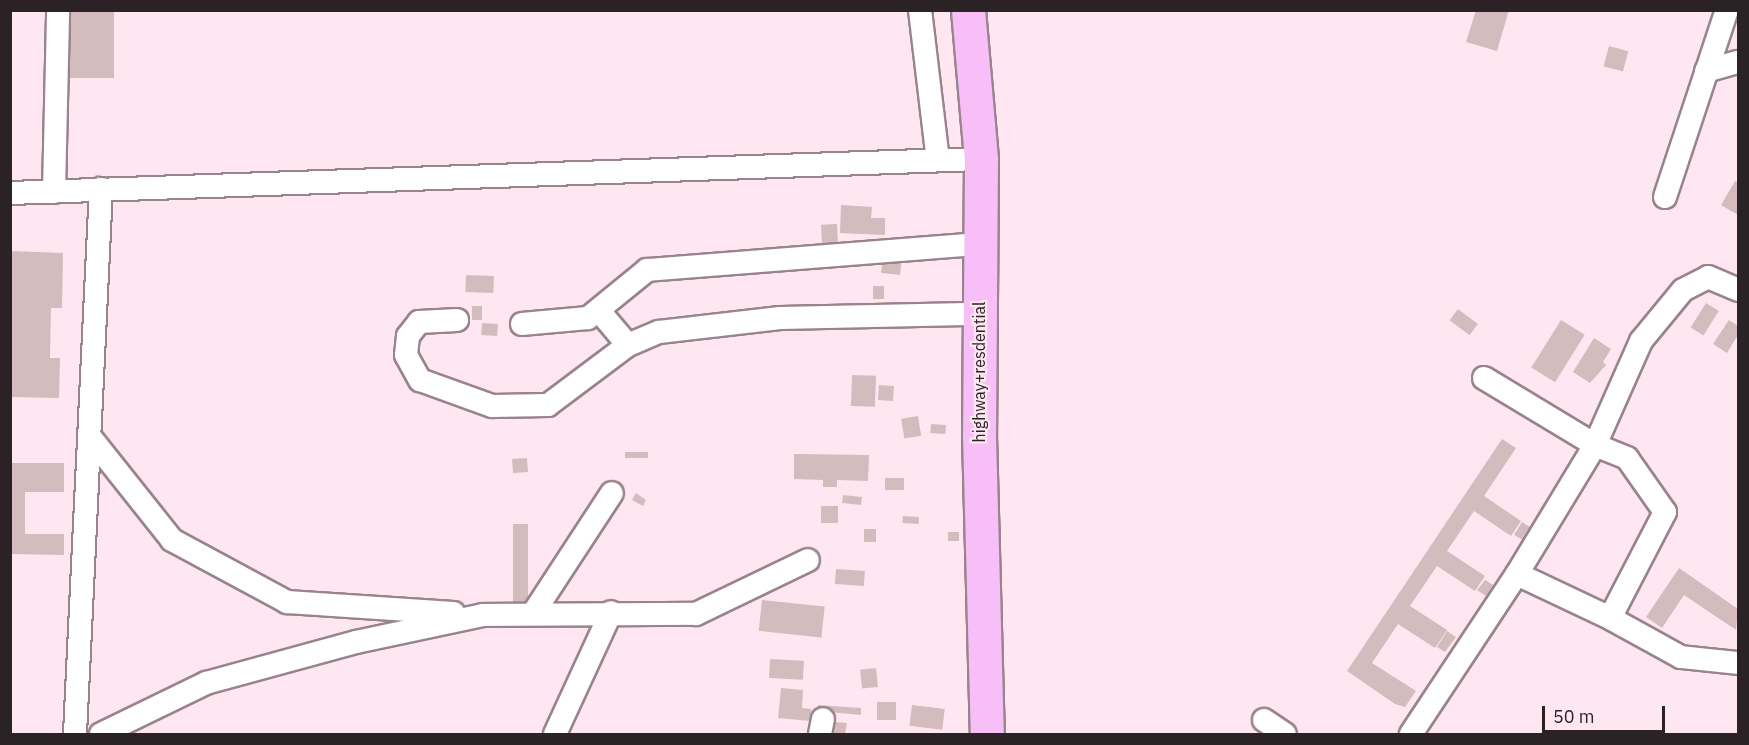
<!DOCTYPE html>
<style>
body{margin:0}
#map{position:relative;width:1749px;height:745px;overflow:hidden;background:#ffe7f2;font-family:"IBM Plex Sans",sans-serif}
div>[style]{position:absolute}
.building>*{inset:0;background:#d4bbbd;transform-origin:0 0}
.roads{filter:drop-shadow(2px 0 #99838d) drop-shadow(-2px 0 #99838d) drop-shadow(0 2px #99838d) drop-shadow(0 -2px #99838d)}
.minor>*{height:22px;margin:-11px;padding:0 11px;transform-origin:11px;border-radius:11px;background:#fff}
.highway>*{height:33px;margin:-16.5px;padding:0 16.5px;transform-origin:16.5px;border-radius:16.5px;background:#f7bef7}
span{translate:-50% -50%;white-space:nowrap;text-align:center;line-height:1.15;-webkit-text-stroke:4.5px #ffe7f2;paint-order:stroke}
.street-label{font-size:16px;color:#2b2226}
.frame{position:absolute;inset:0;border:12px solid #2b2226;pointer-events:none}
.scale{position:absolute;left:1542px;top:706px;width:123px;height:27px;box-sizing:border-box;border:3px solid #2b2226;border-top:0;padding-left:8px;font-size:18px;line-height:21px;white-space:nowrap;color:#2b2226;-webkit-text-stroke:4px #ffe7f2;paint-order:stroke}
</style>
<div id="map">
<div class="building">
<div style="left:67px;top:10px;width:47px;height:68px"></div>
<div style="clip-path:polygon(1476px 10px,1509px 10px,1497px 51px,1466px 42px)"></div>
<div style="left:1609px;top:46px;width:20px;height:21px;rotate:15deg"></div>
<div style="clip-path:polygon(1735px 181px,1738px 183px,1738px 215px,1721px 205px)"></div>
<div style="clip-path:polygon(841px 205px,872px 207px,871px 218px,885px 218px,885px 235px,840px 233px)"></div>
<div style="left:837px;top:224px;width:22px;height:16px;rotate:87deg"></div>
<div style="clip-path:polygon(10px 251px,63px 253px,62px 308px,51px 308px,50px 358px,60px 358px,59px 398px,10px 397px)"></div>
<div style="left:883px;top:255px;width:19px;height:18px;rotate:6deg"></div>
<div style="left:466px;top:275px;width:28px;height:17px;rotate:2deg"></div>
<div style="left:873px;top:286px;width:11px;height:13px"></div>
<div style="left:1706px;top:303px;width:15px;height:29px;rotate:32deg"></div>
<div style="left:472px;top:306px;width:10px;height:14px"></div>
<div style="left:1458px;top:309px;width:25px;height:14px;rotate:37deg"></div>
<div style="left:1561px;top:320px;width:28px;height:56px;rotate:32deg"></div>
<div style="clip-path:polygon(1729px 320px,1738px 326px,1738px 335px,1727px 353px,1713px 344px)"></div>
<div style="left:482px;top:323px;width:16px;height:12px;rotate:4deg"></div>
<div style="clip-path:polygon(1594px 338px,1611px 349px,1603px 362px,1606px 365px,1590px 383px,1573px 372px)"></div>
<div style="left:852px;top:375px;width:24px;height:31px;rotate:2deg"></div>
<div style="left:879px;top:385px;width:15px;height:15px;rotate:4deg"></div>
<div style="left:918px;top:416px;width:20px;height:17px;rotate:81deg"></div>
<div style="left:931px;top:424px;width:15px;height:9px;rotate:4deg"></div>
<div style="clip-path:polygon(1502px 439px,1516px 448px,1484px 496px,1521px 521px,1511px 536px,1474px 511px,1447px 551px,1485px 576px,1475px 591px,1437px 566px,1410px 606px,1447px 630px,1435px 648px,1398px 624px,1372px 663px,1416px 691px,1405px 707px,1395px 704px,1347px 671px)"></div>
<div style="left:625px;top:452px;width:23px;height:6px"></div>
<div style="clip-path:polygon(794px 454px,869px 455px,868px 481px,837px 480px,837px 487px,823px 487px,823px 480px,794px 479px)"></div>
<div style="left:527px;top:458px;width:14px;height:15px;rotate:86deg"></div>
<div style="clip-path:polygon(10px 463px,64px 463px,64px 492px,25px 492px,25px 534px,64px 534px,64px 555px,10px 554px)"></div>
<div style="left:904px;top:478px;width:12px;height:19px;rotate:90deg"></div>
<div style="clip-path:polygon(636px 493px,646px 500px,643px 506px,632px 500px)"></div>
<div style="left:843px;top:495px;width:19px;height:8px;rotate:6deg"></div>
<div style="left:821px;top:506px;width:17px;height:17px"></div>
<div style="left:903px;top:516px;width:16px;height:7px;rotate:4deg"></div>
<div style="left:1522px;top:522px;width:9px;height:15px;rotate:32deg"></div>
<div style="left:513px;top:524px;width:15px;height:82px"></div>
<div style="left:876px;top:529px;width:13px;height:12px;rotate:90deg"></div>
<div style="left:948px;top:532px;width:11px;height:9px"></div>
<div style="clip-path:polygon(1679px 568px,1738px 609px,1736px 630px,1684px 595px,1662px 628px,1646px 617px)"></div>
<div style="left:836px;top:569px;width:29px;height:15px;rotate:4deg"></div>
<div style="clip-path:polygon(1485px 580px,1493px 585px,1486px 596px,1477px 590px)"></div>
<div style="left:762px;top:600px;width:63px;height:31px;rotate:6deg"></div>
<div style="clip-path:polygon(1447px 631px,1456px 637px,1445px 652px,1437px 647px)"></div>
<div style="left:770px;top:659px;width:34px;height:19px;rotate:3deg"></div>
<div style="left:876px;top:668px;width:19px;height:16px;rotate:84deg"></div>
<div style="clip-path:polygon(781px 688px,803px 690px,802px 708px,811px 709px,810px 721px,778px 718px)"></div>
<div style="left:877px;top:702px;width:19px;height:18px"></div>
<div style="clip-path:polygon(818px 705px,861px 708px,861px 715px,818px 711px)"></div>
<div style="left:912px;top:705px;width:33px;height:21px;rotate:7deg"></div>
<div style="clip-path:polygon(835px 722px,847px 723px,845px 734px,834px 734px)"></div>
</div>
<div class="roads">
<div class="minor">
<div style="left:920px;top:10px;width:151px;rotate:83.2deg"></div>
<div style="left:1706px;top:71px;width:33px;rotate:-16deg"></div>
<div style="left:54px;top:192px;width:182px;rotate:-88.7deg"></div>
<div style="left:10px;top:193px;width:972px;rotate:-2.01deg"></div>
<div style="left:1665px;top:197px;width:197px;rotate:-71.7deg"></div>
<div style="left:600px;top:312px;width:43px;rotate:49.7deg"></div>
<div style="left:457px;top:320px;width:38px;rotate:177deg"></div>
<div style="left:419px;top:322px;width:18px;rotate:128deg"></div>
<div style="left:408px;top:336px;width:19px;rotate:96deg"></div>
<div style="left:406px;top:355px;width:29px;rotate:61deg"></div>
<div style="left:420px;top:380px;width:77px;rotate:19.9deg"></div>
<div style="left:492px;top:406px;width:56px;rotate:-1deg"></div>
<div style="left:548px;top:405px;width:100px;rotate:-36.9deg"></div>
<div style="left:628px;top:345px;width:34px;rotate:-23deg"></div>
<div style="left:659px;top:332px;width:122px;rotate:-6.6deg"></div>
<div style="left:780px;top:318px;width:199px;rotate:-1.2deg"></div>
<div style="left:522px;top:324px;width:66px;rotate:-5.2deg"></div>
<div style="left:588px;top:318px;width:76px;rotate:-39.1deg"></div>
<div style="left:647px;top:270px;width:335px;rotate:-4.5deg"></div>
<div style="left:1484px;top:378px;width:130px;rotate:31.1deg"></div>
<div style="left:1595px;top:445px;width:35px;rotate:22deg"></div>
<div style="left:1627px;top:458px;width:66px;rotate:54.9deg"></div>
<div style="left:1665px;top:512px;width:119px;rotate:117.4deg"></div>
<div style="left:91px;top:438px;width:130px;rotate:51.5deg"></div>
<div style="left:172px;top:540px;width:131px;rotate:28.3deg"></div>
<div style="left:287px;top:602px;width:167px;rotate:3.8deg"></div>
<div style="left:1517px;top:574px;width:103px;rotate:25.3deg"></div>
<div style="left:1610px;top:618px;width:81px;rotate:28.8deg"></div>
<div style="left:1681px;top:657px;width:57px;rotate:6deg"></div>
<div style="left:534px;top:612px;width:142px;rotate:-56.8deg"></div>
<div style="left:1264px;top:720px;width:25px;rotate:34deg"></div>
<div style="left:75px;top:734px;width:546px;rotate:-87.27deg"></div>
<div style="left:101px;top:734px;width:117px;rotate:-25.9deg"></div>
<div style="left:206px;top:683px;width:156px;rotate:-15.3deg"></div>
<div style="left:356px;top:642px;width:130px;rotate:-12deg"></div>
<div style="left:483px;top:615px;width:213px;rotate:-0.3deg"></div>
<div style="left:696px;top:614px;width:124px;rotate:-25.7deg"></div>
<div style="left:555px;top:734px;width:134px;rotate:-65.3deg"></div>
<div style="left:820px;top:734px;width:15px;rotate:-79deg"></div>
<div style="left:1411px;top:734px;width:192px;rotate:-56.5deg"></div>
<div style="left:1517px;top:574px;width:151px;rotate:-58.8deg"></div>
<div style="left:1595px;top:445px;width:114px;rotate:-66.1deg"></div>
<div style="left:1641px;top:341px;width:66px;rotate:-50.5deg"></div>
<div style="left:1683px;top:290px;width:28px;rotate:-27deg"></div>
<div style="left:1708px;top:277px;width:33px;rotate:23deg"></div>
</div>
<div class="highway">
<div style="left:968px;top:10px;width:150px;rotate:85deg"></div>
<div style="left:981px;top:159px;width:276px;rotate:90.4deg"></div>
<div style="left:979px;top:435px;width:299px;rotate:88.5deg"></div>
</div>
</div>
<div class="street-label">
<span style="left:979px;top:372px;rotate:-90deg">highway+resdential</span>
</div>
<div class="frame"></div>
<div class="scale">50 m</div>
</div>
